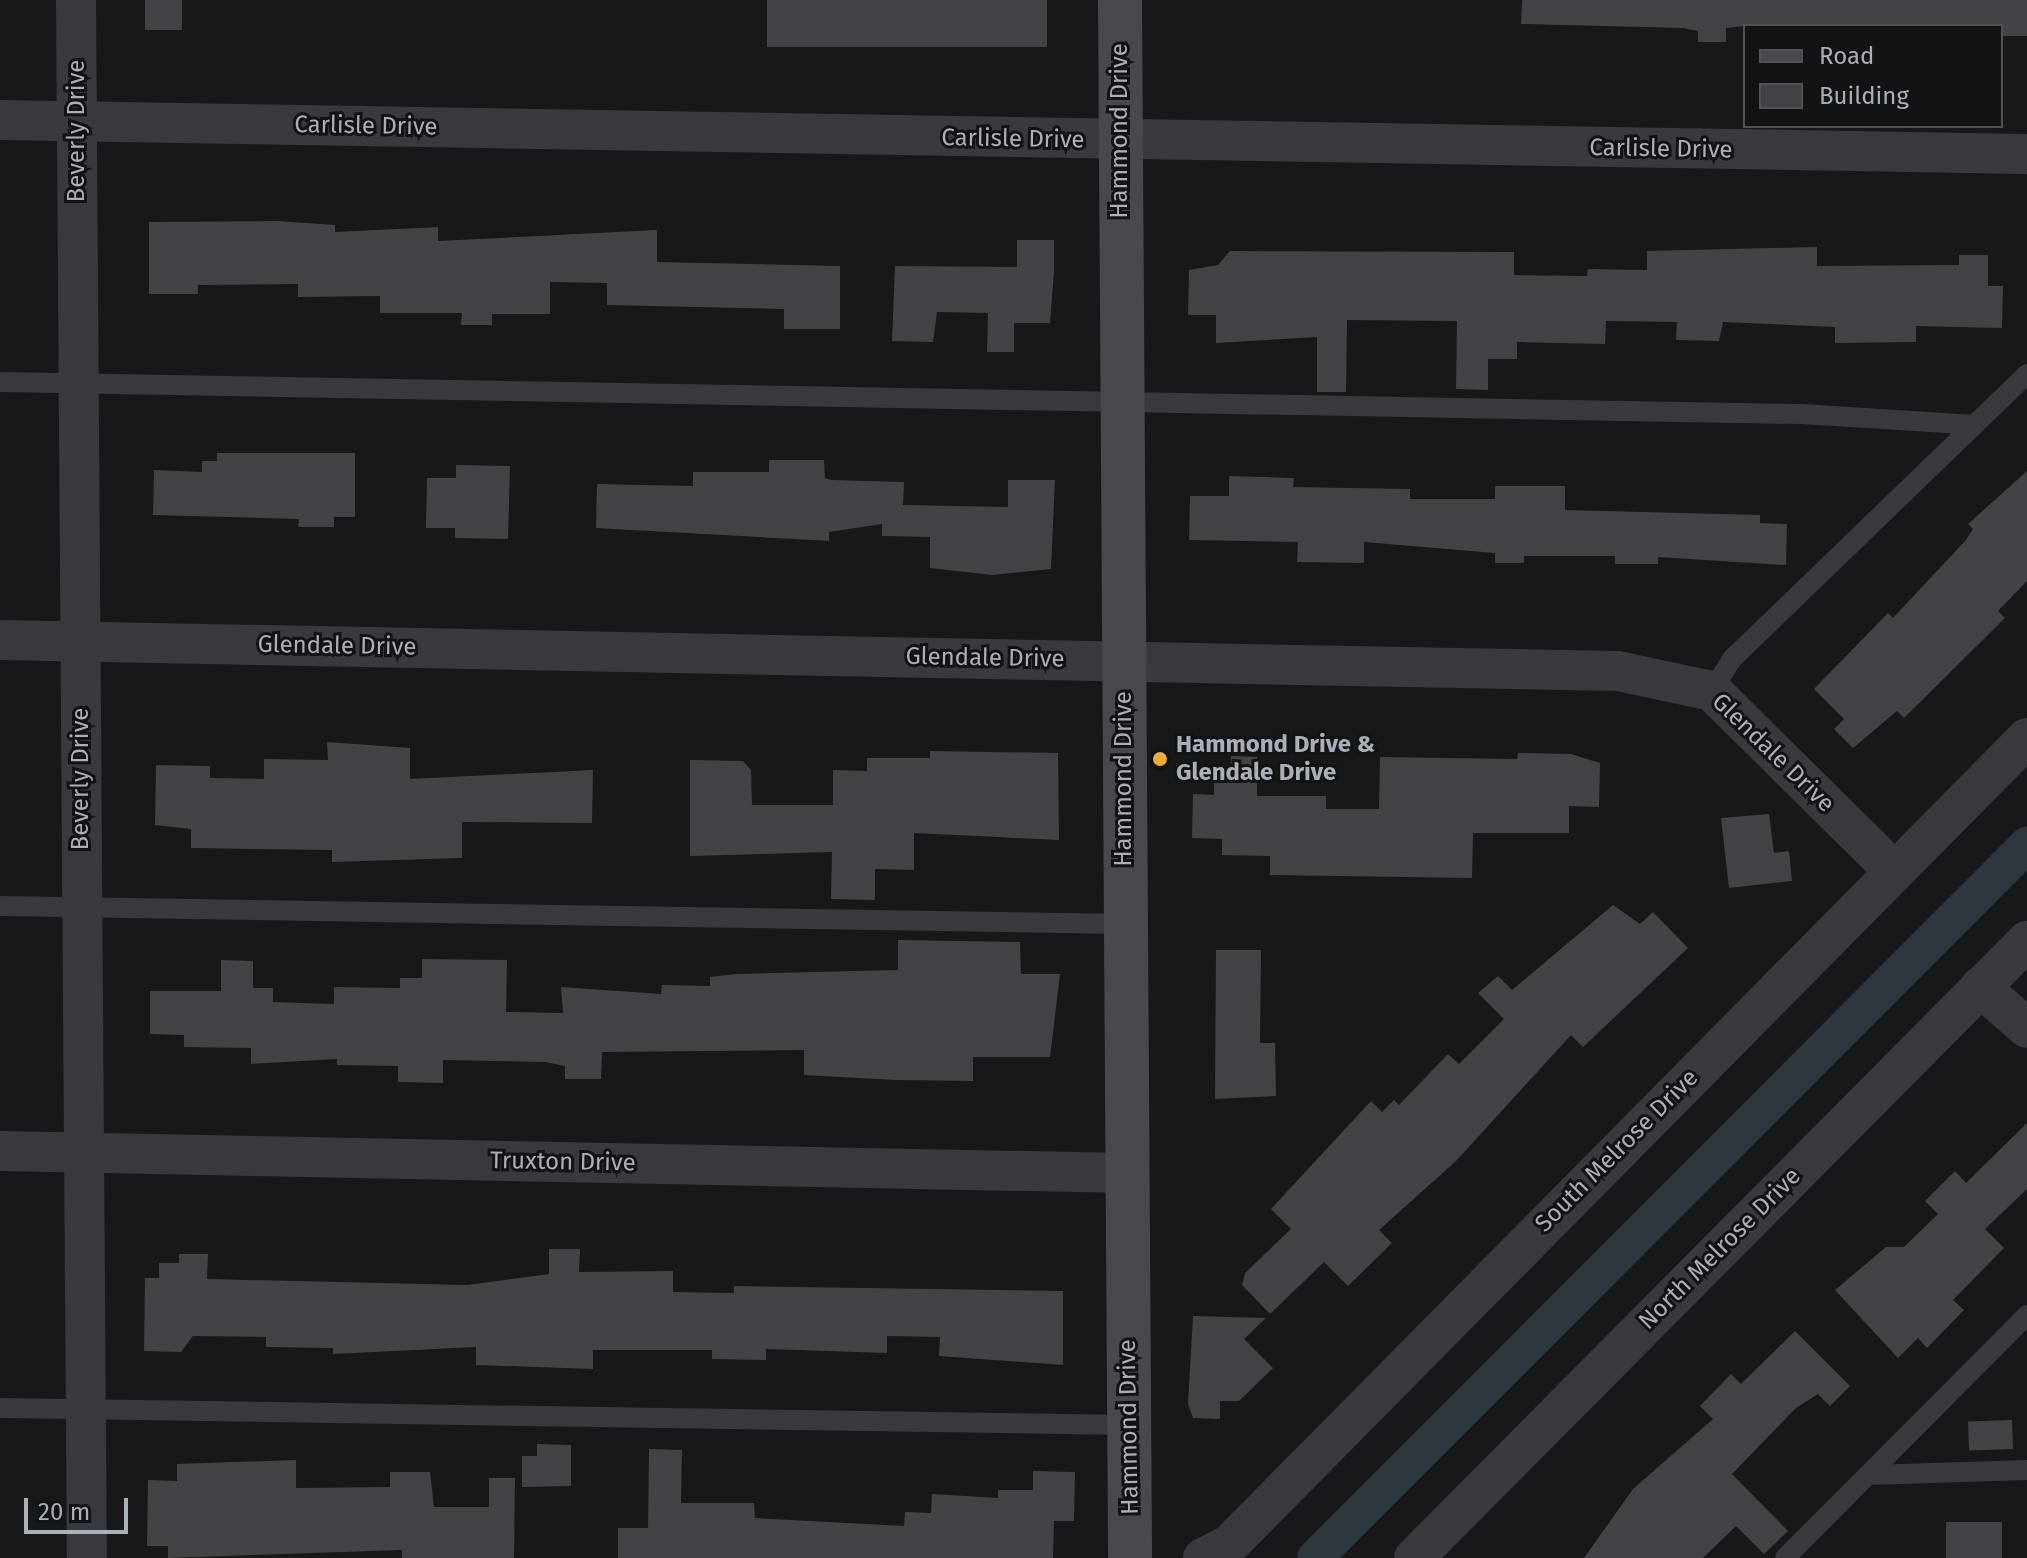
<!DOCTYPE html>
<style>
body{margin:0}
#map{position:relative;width:2027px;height:1558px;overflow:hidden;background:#18181a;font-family:"Fira Sans",sans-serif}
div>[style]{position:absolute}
.canal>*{height:36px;margin:-18px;padding:0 18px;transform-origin:18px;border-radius:18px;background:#2e373e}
.building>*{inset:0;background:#424347;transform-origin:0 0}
.lane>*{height:20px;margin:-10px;padding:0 10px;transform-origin:10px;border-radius:10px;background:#393a3f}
.street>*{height:40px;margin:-20px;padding:0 20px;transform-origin:20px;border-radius:20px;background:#393a3f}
.secondary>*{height:44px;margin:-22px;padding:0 22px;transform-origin:22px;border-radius:22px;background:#47494f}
.dots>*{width:22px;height:22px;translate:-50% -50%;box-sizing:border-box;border:4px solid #131315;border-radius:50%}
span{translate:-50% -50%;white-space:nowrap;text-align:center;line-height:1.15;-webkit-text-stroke:6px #131315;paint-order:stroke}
.street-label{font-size:24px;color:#aab0b9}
.poi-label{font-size:24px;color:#aab0b9;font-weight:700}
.left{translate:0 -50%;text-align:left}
.legend{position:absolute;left:1743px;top:24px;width:260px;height:104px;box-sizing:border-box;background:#131315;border:2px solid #4f5257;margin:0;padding:10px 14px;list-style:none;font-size:24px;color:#aab0b9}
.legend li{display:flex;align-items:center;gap:16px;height:40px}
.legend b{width:40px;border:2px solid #4f5257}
.scale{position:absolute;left:24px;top:1498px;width:104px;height:36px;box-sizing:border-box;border:4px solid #aab0b9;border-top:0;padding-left:10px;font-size:24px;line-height:28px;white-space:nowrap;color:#aab0b9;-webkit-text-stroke:6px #131315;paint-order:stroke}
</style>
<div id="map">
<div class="canal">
<div style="left:1315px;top:1558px;width:1008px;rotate:-45.04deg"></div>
</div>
<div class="building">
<div style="left:145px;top:0;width:37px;height:30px"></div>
<div style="left:767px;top:0;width:280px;height:47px"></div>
<div style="clip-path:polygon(1522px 0,2027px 0,2027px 36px,2001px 36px,2001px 26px,1745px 26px,1726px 28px,1726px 42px,1698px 42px,1698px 31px,1683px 28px,1521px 24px)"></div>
<div style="clip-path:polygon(277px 221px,335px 225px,335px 232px,438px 227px,438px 241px,657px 230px,657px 262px,840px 266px,840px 329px,784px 329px,784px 309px,607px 305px,607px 283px,550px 282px,550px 314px,492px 314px,492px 325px,461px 325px,462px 313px,380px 313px,380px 296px,298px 297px,298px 284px,198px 285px,198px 294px,149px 294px,149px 222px)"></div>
<div style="clip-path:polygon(1017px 240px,1054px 240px,1054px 272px,1050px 323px,1014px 323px,1014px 352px,987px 352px,988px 313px,937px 312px,933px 342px,892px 341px,895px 266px,1017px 267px)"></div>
<div style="clip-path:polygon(1817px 247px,1817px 266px,1959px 265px,1959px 255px,1988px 255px,1988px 286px,2003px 286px,2002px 328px,1916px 326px,1916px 342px,1835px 343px,1835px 327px,1723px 322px,1719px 341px,1676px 340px,1677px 322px,1606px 321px,1605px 344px,1517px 342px,1517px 359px,1488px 359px,1488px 390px,1456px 389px,1457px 321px,1347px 320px,1346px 392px,1317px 392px,1317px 337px,1216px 343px,1216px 315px,1188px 315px,1189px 270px,1218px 265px,1230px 251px,1514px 252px,1514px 275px,1587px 276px,1588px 269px,1647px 270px,1647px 251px)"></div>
<div style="clip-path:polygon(217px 453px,355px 453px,355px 517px,334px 517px,334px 527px,298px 527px,299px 519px,153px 515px,154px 470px,202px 472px,202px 461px,217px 461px)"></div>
<div style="clip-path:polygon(769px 460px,824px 460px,825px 478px,831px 480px,904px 482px,903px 505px,1008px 507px,1008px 480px,1055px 480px,1051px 569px,992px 575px,930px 568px,930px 537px,882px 536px,882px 524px,829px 532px,829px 541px,596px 528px,597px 484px,693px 486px,693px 472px,769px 472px)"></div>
<div style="clip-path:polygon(456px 465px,510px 466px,508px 539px,455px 538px,455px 528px,426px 528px,427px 478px,456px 478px)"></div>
<div style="clip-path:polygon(2027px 471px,2027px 581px,1998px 611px,2005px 618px,1904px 718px,1897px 711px,1853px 748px,1834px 729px,1844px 719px,1814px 689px,1888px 613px,1893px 618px,1965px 541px,1973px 529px,1968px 524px)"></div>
<div style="clip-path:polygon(1229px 476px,1294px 478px,1293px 487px,1410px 489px,1410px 499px,1495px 499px,1495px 486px,1565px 486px,1565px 510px,1760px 515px,1760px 523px,1787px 524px,1786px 565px,1658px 557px,1658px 564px,1615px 564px,1615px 556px,1524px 556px,1524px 563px,1495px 563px,1495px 553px,1364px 542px,1364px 563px,1297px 562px,1298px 542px,1189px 540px,1190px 496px,1229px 496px)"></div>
<div style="clip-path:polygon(327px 742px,410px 748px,410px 779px,593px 770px,592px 823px,462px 822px,462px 858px,332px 862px,332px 850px,191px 848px,191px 829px,155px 825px,156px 765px,210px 766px,210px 778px,264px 779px,264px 759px,328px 760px)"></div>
<div style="clip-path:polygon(930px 751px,1058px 753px,1059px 840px,914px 833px,914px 870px,875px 869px,875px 900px,831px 899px,832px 852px,690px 856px,690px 760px,743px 761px,751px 770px,752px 805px,833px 805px,833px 770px,867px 771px,867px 758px,930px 758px)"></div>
<div style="clip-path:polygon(1518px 753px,1571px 754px,1600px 763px,1599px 807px,1569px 806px,1569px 833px,1473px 833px,1472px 878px,1270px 875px,1270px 856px,1222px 855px,1222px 839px,1192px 838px,1193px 794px,1214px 795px,1214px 779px,1230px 779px,1231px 756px,1257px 757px,1257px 796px,1326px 796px,1326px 809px,1379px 809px,1380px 757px,1517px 759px)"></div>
<div style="clip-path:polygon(1769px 814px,1774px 853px,1789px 851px,1792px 881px,1729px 888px,1721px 818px)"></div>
<div style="clip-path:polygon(1613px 905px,1640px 924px,1653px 912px,1688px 948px,1583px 1047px,1571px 1035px,1456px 1161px,1379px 1230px,1392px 1243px,1348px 1286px,1324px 1262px,1270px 1314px,1242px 1285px,1245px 1273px,1291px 1229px,1271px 1209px,1371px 1101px,1382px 1112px,1394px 1100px,1399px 1105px,1448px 1054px,1459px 1064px,1504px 1019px,1478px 993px,1498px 976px,1512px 990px)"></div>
<div style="clip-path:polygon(898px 940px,1020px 942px,1021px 974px,1060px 974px,1050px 1057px,973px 1057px,973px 1081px,896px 1080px,804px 1075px,804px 1050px,602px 1052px,601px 1079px,565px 1079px,565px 1066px,545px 1062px,443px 1060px,443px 1083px,398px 1082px,398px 1066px,337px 1065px,337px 1059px,251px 1064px,251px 1048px,184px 1047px,184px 1035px,150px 1034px,150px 991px,221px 991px,221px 960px,253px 961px,253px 988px,273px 988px,273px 1002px,334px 1004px,334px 987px,400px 988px,400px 978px,422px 978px,422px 959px,507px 960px,506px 1012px,563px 1013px,561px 987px,661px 994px,662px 985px,710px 986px,710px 977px,736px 974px,898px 970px)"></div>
<div style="clip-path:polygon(1216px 950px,1261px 950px,1260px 1043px,1275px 1043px,1276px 1096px,1215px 1099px)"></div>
<div style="clip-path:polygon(2027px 1123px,2027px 1189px,1985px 1229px,2004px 1248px,1953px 1300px,1964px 1310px,1927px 1348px,1918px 1338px,1898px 1358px,1835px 1290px,1886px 1247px,1904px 1247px,1938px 1214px,1925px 1201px,1955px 1171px,1966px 1183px)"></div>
<div style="clip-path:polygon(549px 1249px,580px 1249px,579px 1272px,673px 1271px,673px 1292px,734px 1293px,734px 1286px,1063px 1291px,1063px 1365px,939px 1356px,940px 1337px,887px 1336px,887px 1353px,766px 1349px,766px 1360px,712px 1359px,712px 1350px,593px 1350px,593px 1369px,476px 1365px,476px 1347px,333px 1354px,333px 1348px,266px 1347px,266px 1337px,193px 1336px,181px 1352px,144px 1351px,145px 1278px,159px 1278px,159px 1263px,179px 1263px,179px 1254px,208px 1254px,207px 1279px,467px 1285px,549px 1274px)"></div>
<div style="clip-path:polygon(1193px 1316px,1266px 1318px,1244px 1339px,1273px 1368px,1239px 1401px,1220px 1401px,1220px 1419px,1193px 1418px,1188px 1404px)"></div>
<div style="clip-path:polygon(1795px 1331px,1850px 1386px,1830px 1406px,1818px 1394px,1796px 1408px,1732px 1474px,1788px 1531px,1764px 1554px,1736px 1526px,1703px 1558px,1584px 1558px,1633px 1489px,1713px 1419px,1700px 1406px,1731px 1374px,1741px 1384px)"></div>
<div style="left:2012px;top:1420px;width:29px;height:44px;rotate:88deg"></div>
<div style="clip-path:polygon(537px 1444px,571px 1445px,571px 1486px,522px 1487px,522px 1456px,537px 1456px)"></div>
<div style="clip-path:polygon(649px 1449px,682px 1450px,681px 1503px,754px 1503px,755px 1518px,904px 1526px,905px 1512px,931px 1513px,932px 1494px,998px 1498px,998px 1490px,1033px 1490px,1033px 1471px,1075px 1472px,1074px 1521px,1054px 1521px,1053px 1558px,618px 1558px,618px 1528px,648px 1528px)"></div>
<div style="clip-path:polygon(296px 1460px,296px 1488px,390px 1487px,390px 1472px,430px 1472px,434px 1507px,489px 1507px,489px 1478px,515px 1478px,514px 1558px,402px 1558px,402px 1550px,168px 1558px,168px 1546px,147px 1546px,148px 1480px,177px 1481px,177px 1464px)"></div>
<div style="left:1946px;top:1522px;width:56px;height:36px"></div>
</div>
<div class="lane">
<div style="left:0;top:382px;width:1802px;rotate:1.02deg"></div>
<div style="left:1802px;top:414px;width:173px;rotate:3.6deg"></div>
<div style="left:1712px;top:691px;width:39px;rotate:-58deg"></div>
<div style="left:1733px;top:658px;width:409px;rotate:-44deg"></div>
<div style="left:0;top:906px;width:1125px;rotate:0.92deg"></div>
<div style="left:0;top:1408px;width:1129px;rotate:0.86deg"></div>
<div style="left:1869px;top:1475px;width:158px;rotate:-1.8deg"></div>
<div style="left:1785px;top:1558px;width:343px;rotate:-45.1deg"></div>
</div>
<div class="street">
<div style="left:76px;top:0;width:1558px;rotate:89.6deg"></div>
<div style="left:0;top:120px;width:2027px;rotate:0.96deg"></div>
<div style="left:0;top:640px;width:1618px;rotate:1.1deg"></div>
<div style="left:1618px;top:671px;width:96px;rotate:12deg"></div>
<div style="left:1712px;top:691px;width:256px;rotate:44.7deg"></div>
<div style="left:1980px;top:987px;width:62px;rotate:41.1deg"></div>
<div style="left:0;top:1151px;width:1127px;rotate:1.12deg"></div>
<div style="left:1203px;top:1558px;width:29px;rotate:-27deg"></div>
<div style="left:1229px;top:1545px;width:1135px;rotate:-45.32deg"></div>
<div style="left:1414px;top:1558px;width:870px;rotate:-45.19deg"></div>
</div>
<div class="secondary">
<div style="left:1120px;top:0;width:1558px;rotate:89.63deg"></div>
</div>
<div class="dots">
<div style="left:1160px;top:759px;background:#edaa3d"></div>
</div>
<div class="street-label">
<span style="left:366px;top:126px;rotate:1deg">Carlisle Drive</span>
<span style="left:77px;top:131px;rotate:-90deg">Beverly Drive</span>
<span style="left:1120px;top:131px;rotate:-90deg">Hammond Drive</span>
<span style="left:1013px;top:139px;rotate:1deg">Carlisle Drive</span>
<span style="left:1661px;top:149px;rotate:1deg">Carlisle Drive</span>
<span style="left:337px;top:646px;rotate:1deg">Glendale Drive</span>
<span style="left:985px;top:658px;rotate:1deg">Glendale Drive</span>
<span style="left:1773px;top:753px;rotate:44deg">Glendale Drive</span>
<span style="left:81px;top:779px;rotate:-90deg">Beverly Drive</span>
<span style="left:1124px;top:779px;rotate:-90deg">Hammond Drive</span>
<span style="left:1617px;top:1151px;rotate:-45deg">South Melrose Drive</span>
<span style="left:563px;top:1162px;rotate:1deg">Truxton Drive</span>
<span style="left:1720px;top:1249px;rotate:-45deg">North Melrose Drive</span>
<span style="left:1129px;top:1427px;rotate:-91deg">Hammond Drive</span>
</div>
<div class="poi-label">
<span class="left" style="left:1176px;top:759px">Hammond Drive &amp;<br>Glendale Drive</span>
</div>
<ul class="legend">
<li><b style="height:10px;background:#47494f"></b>Road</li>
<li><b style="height:22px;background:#424347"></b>Building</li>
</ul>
<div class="scale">20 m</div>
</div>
